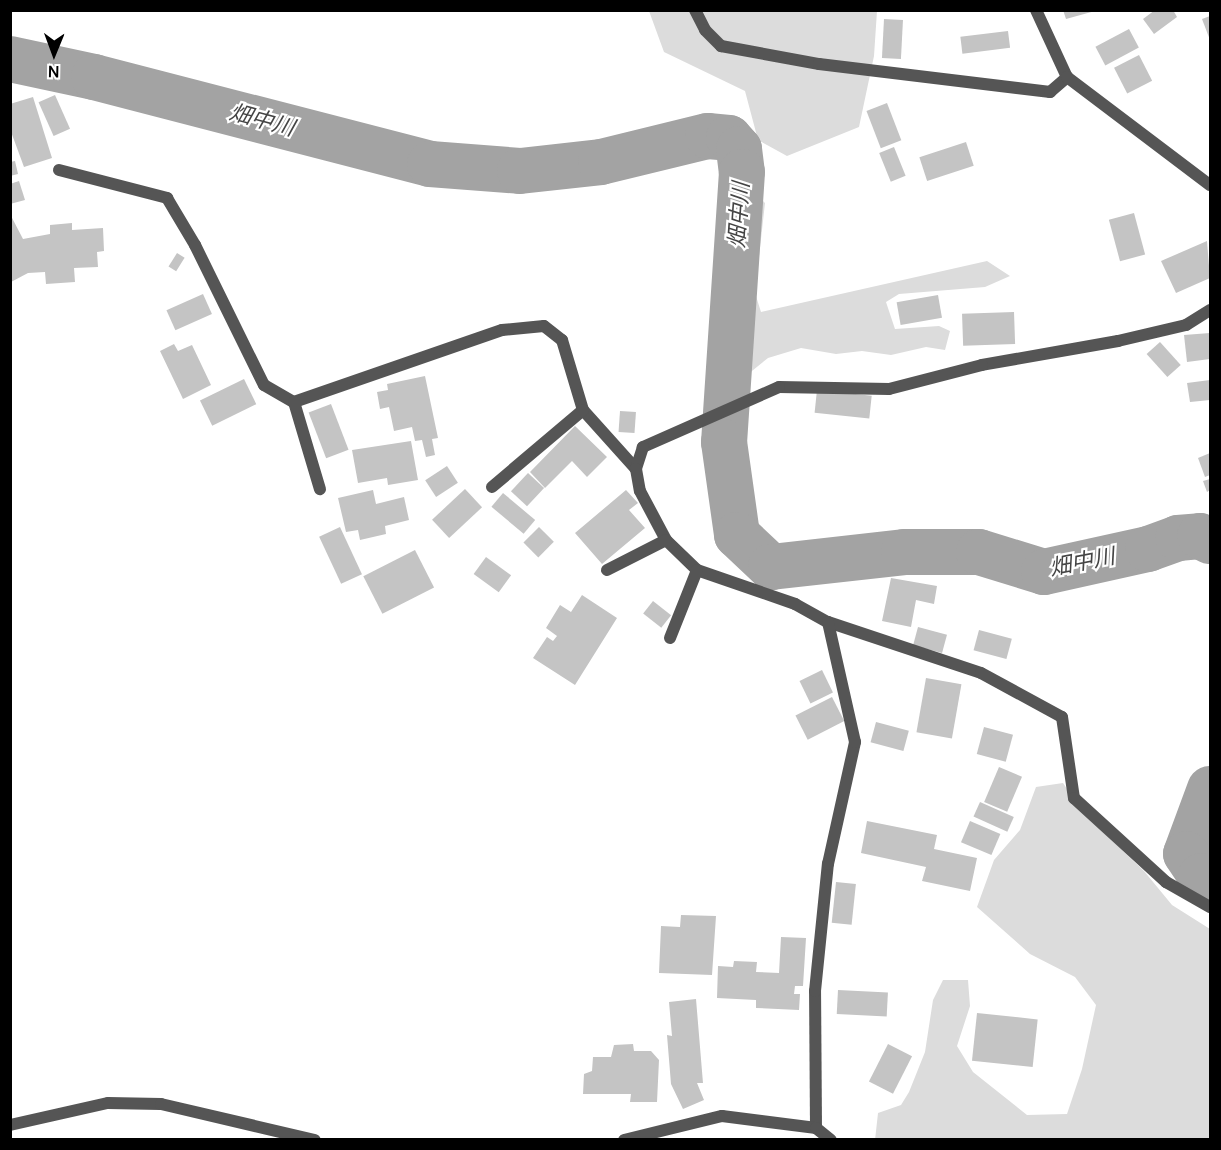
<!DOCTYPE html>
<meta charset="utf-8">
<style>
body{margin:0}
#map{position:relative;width:1221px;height:1150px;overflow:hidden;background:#fff;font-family:Manrope,"Noto Sans JP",sans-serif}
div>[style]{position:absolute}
.green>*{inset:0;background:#dcdcdc}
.river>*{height:46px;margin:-23px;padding:0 23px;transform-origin:23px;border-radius:23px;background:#a3a3a3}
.building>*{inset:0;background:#c4c4c4;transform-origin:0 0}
.minor>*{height:12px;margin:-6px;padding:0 6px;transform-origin:6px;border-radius:6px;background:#555}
span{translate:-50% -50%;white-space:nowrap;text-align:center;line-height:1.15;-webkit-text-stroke:4.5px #fff;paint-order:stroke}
.water-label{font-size:22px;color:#444;font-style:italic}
.frame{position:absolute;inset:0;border:12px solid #000;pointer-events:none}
.north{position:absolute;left:24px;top:24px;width:60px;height:60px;-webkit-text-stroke:4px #fff;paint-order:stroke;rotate:181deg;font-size:16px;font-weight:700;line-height:24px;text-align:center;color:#000}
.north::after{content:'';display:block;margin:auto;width:21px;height:27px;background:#000;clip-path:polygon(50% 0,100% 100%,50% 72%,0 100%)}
</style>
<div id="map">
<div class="green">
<div style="clip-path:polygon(649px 11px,877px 11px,874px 56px,859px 127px,787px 156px,758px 140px,745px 91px,664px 52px)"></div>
<div style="clip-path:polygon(746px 184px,765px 203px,755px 293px,761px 312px,987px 261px,1010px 276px,985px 287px,899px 294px,886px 302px,895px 329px,939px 326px,950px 331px,945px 350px,926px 347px,891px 355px,862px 351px,836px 354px,801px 348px,768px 358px,737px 383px)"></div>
<div style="clip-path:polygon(1063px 783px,1084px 814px,1144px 871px,1172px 905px,1210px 929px,1210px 1139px,875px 1140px,878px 1113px,901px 1105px,909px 1092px,925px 1052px,933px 1000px,943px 980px,968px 980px,970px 1006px,957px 1046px,973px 1072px,1027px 1115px,1067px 1114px,1082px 1069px,1096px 1005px,1075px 977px,1030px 954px,977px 907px,994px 860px,1020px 830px,1036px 787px)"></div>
<div style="clip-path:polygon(1210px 815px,1210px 871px,1197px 850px)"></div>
</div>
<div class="river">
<div style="left:10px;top:59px;width:86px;rotate:12.1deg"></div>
<div style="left:94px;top:77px;width:347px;rotate:14.5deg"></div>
<div style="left:430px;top:164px;width:90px;rotate:4.4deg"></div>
<div style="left:520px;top:171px;width:81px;rotate:-6.3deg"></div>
<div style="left:601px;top:162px;width:110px;rotate:-13.7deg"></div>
<div style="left:708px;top:136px;width:21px;rotate:5deg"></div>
<div style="left:729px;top:138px;width:15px;rotate:48deg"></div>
<div style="left:739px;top:149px;width:23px;rotate:83deg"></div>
<div style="left:742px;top:172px;width:271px;rotate:93.8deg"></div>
<div style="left:724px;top:442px;width:94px;rotate:82deg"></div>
<div style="left:737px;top:535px;width:47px;rotate:43.3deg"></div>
<div style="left:771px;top:567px;width:134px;rotate:-6.4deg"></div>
<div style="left:904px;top:552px;width:75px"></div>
<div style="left:979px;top:552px;width:68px;rotate:17.1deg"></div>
<div style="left:1044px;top:572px;width:107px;rotate:-12.5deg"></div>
<div style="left:1148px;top:549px;width:32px;rotate:-20deg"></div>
<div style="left:1178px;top:538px;width:22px;rotate:-5deg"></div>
<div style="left:1200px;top:536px;width:11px;rotate:27deg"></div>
<div style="left:1210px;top:789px;width:69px;rotate:110.3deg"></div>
<div style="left:1186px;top:854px;width:27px;rotate:56deg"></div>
<div style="left:1201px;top:876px;width:9px;rotate:13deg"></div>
</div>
<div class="building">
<div style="clip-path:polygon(1063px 10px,1095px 10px,1095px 11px,1066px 19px)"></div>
<div style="clip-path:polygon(1155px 10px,1173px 10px,1177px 17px,1154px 34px,1143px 19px)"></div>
<div style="clip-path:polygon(1210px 16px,1210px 40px,1202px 19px)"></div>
<div style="left:884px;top:19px;width:19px;height:39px;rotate:3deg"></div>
<div style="left:1129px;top:29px;width:21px;height:38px;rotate:62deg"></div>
<div style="left:1008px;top:31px;width:17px;height:48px;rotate:83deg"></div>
<div style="left:1139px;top:55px;width:29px;height:28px;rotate:63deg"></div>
<div style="left:55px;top:95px;width:37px;height:18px;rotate:66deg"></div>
<div style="clip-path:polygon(33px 97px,52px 158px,24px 167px,10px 129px,10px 104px)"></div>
<div style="left:887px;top:103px;width:40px;height:22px;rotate:69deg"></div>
<div style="left:966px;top:142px;width:25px;height:49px;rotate:72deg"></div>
<div style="left:894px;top:147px;width:31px;height:16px;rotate:68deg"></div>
<div style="clip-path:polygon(15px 161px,18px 174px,10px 176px,10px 162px)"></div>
<div style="clip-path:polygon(19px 181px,25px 200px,10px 204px,10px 184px)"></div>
<div style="left:1134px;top:213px;width:43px;height:26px;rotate:75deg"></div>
<div style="clip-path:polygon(10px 214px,23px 239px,50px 234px,50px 225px,72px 223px,72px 230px,103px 228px,104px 251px,97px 252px,98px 267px,74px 268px,75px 282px,46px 284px,45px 272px,28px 273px,11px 282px)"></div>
<div style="clip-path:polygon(1207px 241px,1210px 278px,1176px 293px,1161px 261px)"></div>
<div style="left:177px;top:253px;width:9px;height:16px;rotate:32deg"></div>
<div style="left:203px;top:294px;width:22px;height:40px;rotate:66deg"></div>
<div style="left:938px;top:295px;width:23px;height:42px;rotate:80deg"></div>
<div style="left:1014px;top:312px;width:32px;height:52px;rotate:88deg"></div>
<div style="clip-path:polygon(1210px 333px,1210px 359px,1187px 362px,1184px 335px)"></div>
<div style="left:1160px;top:342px;width:31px;height:18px;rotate:48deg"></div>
<div style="clip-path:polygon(174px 344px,178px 351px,192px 345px,211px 385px,183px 399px,160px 351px)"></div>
<div style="clip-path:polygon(425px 376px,438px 438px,432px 439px,435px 455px,426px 457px,422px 440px,415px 441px,412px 427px,394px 431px,389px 407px,380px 409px,377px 392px,388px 390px,387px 384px)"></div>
<div style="left:244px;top:379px;width:28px;height:49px;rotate:64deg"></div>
<div style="clip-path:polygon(1210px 380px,1210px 400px,1190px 402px,1187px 383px)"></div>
<div style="left:817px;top:390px;width:55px;height:23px;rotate:6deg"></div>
<div style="left:331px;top:404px;width:49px;height:24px;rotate:69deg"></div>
<div style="left:620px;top:411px;width:16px;height:21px;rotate:4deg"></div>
<div style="clip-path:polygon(575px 426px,607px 457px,587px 477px,572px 461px,545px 488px,530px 472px)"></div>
<div style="clip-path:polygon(411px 441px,418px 480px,388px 485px,387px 478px,358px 483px,352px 450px)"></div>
<div style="clip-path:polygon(1210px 453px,1210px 475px,1205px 477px,1198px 458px)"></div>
<div style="left:447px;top:466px;width:20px;height:26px;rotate:57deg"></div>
<div style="left:528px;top:473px;width:22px;height:25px;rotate:43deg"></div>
<div style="clip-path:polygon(1210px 479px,1210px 490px,1207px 492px,1203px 481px)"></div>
<div style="left:465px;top:489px;width:25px;height:45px;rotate:47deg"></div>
<div style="clip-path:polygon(373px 490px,376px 504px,404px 497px,409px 520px,385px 526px,386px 534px,360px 540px,358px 530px,346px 532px,338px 498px)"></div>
<div style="clip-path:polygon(626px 490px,638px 503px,629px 510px,645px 528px,602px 564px,575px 533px)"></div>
<div style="left:503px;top:493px;width:42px;height:18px;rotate:40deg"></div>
<div style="left:340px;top:527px;width:52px;height:23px;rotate:65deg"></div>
<div style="left:539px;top:527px;width:21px;height:22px;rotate:45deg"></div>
<div style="left:415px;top:550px;width:42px;height:58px;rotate:63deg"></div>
<div style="left:486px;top:557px;width:31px;height:21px;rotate:36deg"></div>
<div style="clip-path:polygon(891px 578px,937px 586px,934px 604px,916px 600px,911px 627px,882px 621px)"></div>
<div style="clip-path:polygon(582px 595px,617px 618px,575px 685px,533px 658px,547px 637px,553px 641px,557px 636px,546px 628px,560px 605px,571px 612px)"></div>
<div style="left:653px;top:601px;width:23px;height:16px;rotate:38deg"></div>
<div style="left:918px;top:627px;width:30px;height:19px;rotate:15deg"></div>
<div style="left:979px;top:630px;width:34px;height:21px;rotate:15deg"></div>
<div style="left:822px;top:670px;width:25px;height:25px;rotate:64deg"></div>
<div style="left:926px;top:678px;width:36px;height:55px;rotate:10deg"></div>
<div style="left:832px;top:697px;width:27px;height:41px;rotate:63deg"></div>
<div style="left:876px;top:722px;width:34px;height:21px;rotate:15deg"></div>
<div style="left:984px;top:727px;width:30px;height:28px;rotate:15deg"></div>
<div style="left:999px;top:767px;width:25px;height:38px;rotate:23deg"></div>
<div style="left:980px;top:802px;width:37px;height:16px;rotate:24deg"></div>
<div style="clip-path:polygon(867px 821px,937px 835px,934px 849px,977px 858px,970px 891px,922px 881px,926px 867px,861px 853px)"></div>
<div style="left:970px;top:821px;width:33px;height:23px;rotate:23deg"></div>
<div style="left:836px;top:882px;width:20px;height:41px;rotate:6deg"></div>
<div style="clip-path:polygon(681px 915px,716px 916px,712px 975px,659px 973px,661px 926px,680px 927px)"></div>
<div style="clip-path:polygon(781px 937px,806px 938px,803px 986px,795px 986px,794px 994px,800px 994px,799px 1010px,756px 1008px,756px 1000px,717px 998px,718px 966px,733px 967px,734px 961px,757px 962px,756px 972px,779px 973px)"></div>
<div style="left:838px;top:990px;width:50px;height:24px;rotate:3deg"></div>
<div style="clip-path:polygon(696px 999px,703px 1083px,697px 1083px,704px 1100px,683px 1109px,671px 1084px,667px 1035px,672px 1036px,669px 1002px)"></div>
<div style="left:977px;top:1013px;width:61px;height:48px;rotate:6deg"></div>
<div style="clip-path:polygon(633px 1044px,634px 1051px,651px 1051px,659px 1060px,657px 1102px,630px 1102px,631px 1094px,583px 1094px,584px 1074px,592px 1071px,593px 1057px,611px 1057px,614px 1045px)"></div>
<div style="left:888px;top:1044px;width:27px;height:42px;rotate:27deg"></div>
</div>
<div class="minor">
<div style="left:695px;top:10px;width:22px;rotate:63deg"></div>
<div style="left:705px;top:30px;width:23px;rotate:45deg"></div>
<div style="left:721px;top:46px;width:100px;rotate:10.4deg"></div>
<div style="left:819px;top:64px;width:233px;rotate:6.9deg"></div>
<div style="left:1050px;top:92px;width:23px;rotate:-41deg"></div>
<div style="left:1036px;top:10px;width:74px;rotate:65.2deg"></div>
<div style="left:1067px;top:77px;width:179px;rotate:37.1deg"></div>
<div style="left:59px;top:170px;width:112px;rotate:14.5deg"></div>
<div style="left:167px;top:198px;width:55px;rotate:59.2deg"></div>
<div style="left:195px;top:245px;width:156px;rotate:63.8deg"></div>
<div style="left:264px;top:385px;width:34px;rotate:30deg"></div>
<div style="left:294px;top:402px;width:220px;rotate:-19.1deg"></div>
<div style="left:502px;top:330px;width:42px;rotate:-5.4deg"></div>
<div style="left:544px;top:326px;width:23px;rotate:38deg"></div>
<div style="left:562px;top:340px;width:73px;rotate:73.3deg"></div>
<div style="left:583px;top:410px;width:79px;rotate:48.1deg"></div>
<div style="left:1210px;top:310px;width:28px;rotate:148deg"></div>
<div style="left:1186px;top:325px;width:70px;rotate:166.8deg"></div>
<div style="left:1118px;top:341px;width:138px;rotate:170deg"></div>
<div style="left:982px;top:365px;width:96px;rotate:165.5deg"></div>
<div style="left:889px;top:389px;width:110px;rotate:-179deg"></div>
<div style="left:779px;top:387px;width:149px;rotate:156.2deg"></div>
<div style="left:643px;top:447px;width:23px;rotate:108deg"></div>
<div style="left:636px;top:469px;width:22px;rotate:80deg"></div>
<div style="left:640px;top:491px;width:55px;rotate:62deg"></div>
<div style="left:666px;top:540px;width:43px;rotate:44.1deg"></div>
<div style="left:697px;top:570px;width:104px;rotate:19.1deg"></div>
<div style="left:795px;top:604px;width:38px;rotate:29deg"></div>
<div style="left:828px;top:622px;width:161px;rotate:18.4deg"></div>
<div style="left:981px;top:673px;width:92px;rotate:28.5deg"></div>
<div style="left:1062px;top:717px;width:82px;rotate:81.6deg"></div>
<div style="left:1074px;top:798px;width:125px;rotate:42.4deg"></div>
<div style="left:1166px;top:882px;width:51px;rotate:29.6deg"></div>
<div style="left:294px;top:402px;width:91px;rotate:73.4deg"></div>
<div style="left:492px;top:487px;width:119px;rotate:-40.2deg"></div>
<div style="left:607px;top:570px;width:66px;rotate:-27deg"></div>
<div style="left:670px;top:638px;width:73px;rotate:-68.3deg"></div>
<div style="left:10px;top:1125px;width:100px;rotate:-12.7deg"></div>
<div style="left:108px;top:1103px;width:53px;rotate:1.1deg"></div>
<div style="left:161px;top:1104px;width:158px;rotate:13.2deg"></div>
<div style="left:816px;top:1128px;width:137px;rotate:-90.4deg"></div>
<div style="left:815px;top:991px;width:128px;rotate:-84.2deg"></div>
<div style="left:828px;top:864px;width:125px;rotate:-77.5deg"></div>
<div style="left:855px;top:742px;width:123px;rotate:-102.7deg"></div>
<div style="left:624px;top:1140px;width:101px;rotate:-13.8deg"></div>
<div style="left:722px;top:1116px;width:95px;rotate:7.3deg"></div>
<div style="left:816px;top:1128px;width:19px;rotate:39deg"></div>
</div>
<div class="water-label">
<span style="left:262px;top:120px;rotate:15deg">畑中川</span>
<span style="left:739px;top:215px;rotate:-86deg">畑中川</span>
<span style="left:1082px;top:562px;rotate:-11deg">畑中川</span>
</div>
<div class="frame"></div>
<div class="north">N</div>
</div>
